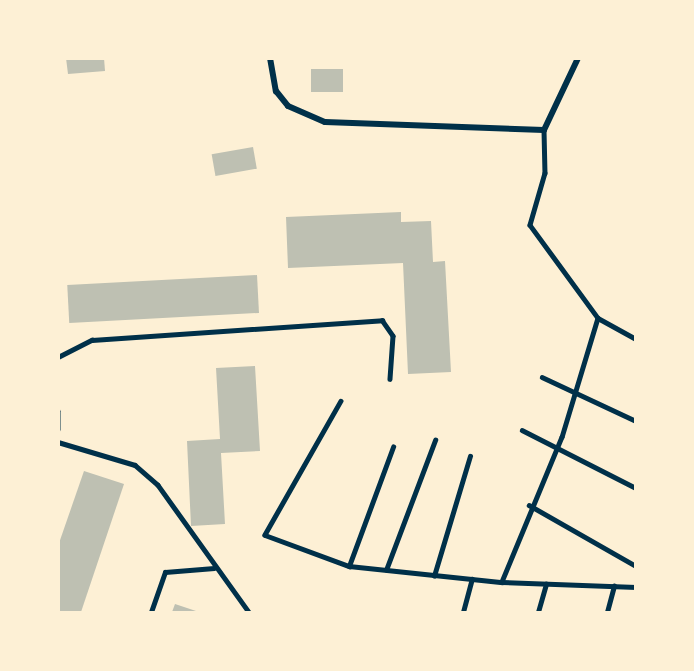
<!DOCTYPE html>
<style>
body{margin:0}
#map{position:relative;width:694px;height:671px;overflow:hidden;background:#fdf0d5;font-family:"Source Serif 4",serif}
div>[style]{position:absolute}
.building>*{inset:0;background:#bec0b2;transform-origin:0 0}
.service>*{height:4.5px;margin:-2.25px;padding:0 2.25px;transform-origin:2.25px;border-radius:2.25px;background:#003049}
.minor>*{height:6px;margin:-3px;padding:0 3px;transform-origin:3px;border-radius:3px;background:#003049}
span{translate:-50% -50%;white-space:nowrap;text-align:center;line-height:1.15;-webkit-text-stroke:4.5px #fdf0d5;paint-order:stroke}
.frame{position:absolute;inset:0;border:60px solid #fdf0d5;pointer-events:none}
</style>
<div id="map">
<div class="building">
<div style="clip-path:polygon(66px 58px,104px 58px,105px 71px,68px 74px)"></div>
<div style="left:343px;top:69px;width:23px;height:32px;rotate:90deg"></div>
<div style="left:253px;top:147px;width:22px;height:42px;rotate:80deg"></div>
<div style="clip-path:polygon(401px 212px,401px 222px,431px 221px,433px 262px,445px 261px,451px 372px,408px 374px,403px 263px,288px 268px,286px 217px)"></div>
<div style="left:257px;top:275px;width:38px;height:190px;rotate:87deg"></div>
<div style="clip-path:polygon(255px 366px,260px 451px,221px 453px,225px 524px,191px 526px,187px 441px,220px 439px,216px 368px)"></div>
<div style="clip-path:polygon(84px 471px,124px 484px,81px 612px,58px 612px,58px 546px)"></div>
<div style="clip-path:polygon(175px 604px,199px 612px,172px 612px)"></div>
</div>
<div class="service">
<div style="left:544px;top:130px;width:43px;rotate:88.7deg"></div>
<div style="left:545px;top:173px;width:54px;rotate:106.1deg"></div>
<div style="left:530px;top:225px;width:115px;rotate:53.8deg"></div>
<div style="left:598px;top:318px;width:43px;rotate:28.9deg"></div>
<div style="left:598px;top:318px;width:124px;rotate:106.8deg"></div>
<div style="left:562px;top:437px;width:157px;rotate:112.5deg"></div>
<div style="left:502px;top:582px;width:134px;rotate:2.1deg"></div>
<div style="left:58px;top:357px;width:38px;rotate:-27deg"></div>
<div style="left:92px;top:340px;width:291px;rotate:-3.9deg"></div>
<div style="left:382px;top:320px;width:19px;rotate:55deg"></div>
<div style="left:393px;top:336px;width:43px;rotate:94deg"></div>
<div style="left:542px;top:377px;width:104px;rotate:25.1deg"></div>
<div style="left:341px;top:401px;width:154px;rotate:119.6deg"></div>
<div style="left:265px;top:535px;width:90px;rotate:20.3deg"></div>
<div style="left:349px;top:566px;width:154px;rotate:6deg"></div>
<div style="left:58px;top:411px;width:18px;rotate:90deg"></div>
<div style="left:522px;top:430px;width:128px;rotate:27deg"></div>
<div style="left:58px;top:442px;width:80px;rotate:16.6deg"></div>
<div style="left:135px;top:465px;width:30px;rotate:41deg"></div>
<div style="left:158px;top:485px;width:156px;rotate:54.4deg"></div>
<div style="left:529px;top:505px;width:123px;rotate:29.7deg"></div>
<div style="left:349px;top:566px;width:127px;rotate:-69.7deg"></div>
<div style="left:386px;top:570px;width:139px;rotate:-69.3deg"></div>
<div style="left:434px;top:576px;width:125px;rotate:-73.3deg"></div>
<div style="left:151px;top:612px;width:42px;rotate:-70.7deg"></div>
<div style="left:165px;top:572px;width:49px;rotate:-4.7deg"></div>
<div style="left:463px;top:612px;width:34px;rotate:-75deg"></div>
<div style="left:538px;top:612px;width:29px;rotate:-74deg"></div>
<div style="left:607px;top:612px;width:27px;rotate:-75deg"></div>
</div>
<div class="minor">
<div style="left:270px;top:58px;width:34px;rotate:80deg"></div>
<div style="left:276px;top:91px;width:19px;rotate:51deg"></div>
<div style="left:288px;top:106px;width:40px;rotate:23.4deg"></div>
<div style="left:325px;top:122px;width:219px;rotate:2.1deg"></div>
<div style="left:544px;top:130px;width:80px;rotate:-64.7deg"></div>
</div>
<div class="frame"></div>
</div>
